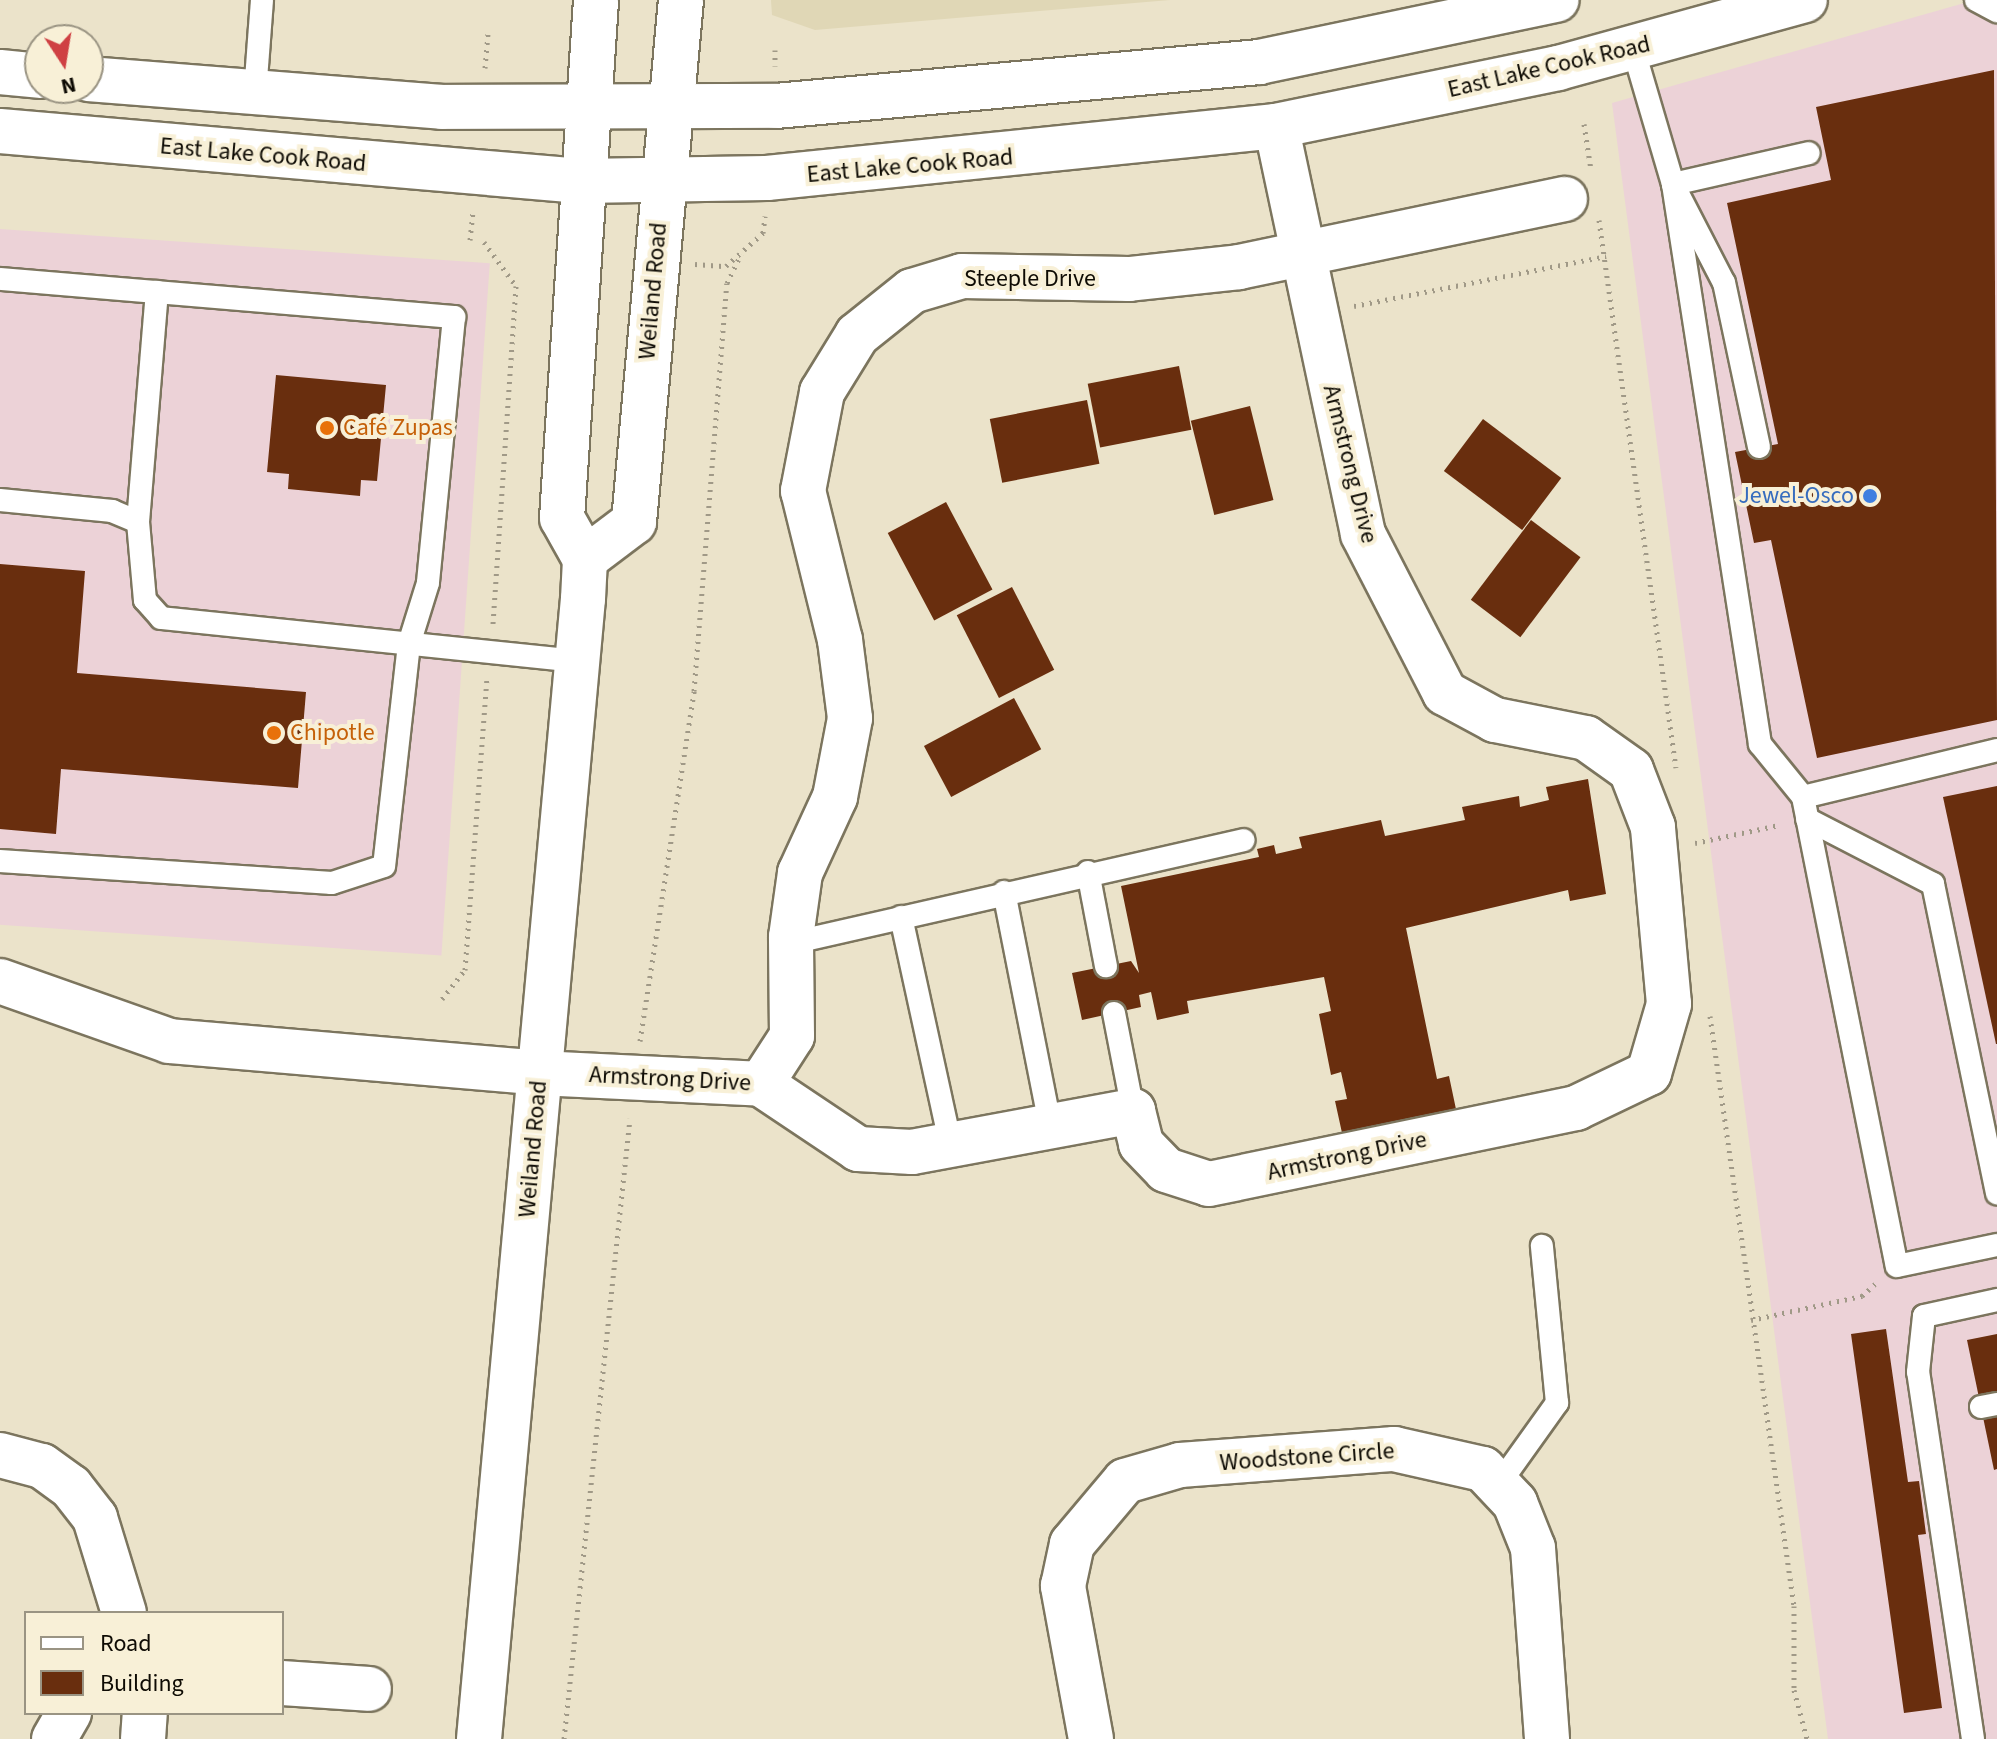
<!DOCTYPE html>
<meta charset="utf-8">
<style>
body{margin:0}
#map{position:relative;width:1997px;height:1739px;overflow:hidden;background:#ebe3ca;font-family:"Source Sans 3",sans-serif}
div>[style]{position:absolute}
.commercial>*{inset:0;background:#ecd2d7;transform-origin:0 0}
.built>*{inset:0;background:#e0d7b6}
.building>*{inset:0;background:#692e0e;transform-origin:0 0}
.path>*{height:5px;margin-top:-2.5px;transform-origin:0;background:repeating-linear-gradient(90deg,#a09987 0 2px,transparent 0 8px)}
.roads{filter:drop-shadow(2px 0 #7c755e) drop-shadow(-2px 0 #7c755e) drop-shadow(0 2px #7c755e) drop-shadow(0 -2px #7c755e)}
.lane>*{height:22px;margin:-11px;padding:0 11px;transform-origin:11px;border-radius:11px;background:#fff}
.street>*{height:44px;margin:-22px;padding:0 22px;transform-origin:22px;border-radius:22px;background:#fff}
.secondary>*{height:44px;margin:-22px;padding:0 22px;transform-origin:22px;border-radius:22px;background:#fff}
.primary>*{height:44px;margin:-22px;padding:0 22px;transform-origin:22px;border-radius:22px;background:#fff}
.dots>*{width:22px;height:22px;translate:-50% -50%;box-sizing:border-box;border:4px solid #f8f0d7;border-radius:50%}
span{translate:-50% -50%;white-space:nowrap;text-align:center;line-height:1.15;-webkit-text-stroke:8px #f8f0d7;paint-order:stroke}
.street-label{font-size:24px;color:#0e0b04}
.food-label{font-size:24px;color:#c56008}
.left{translate:0 -50%;text-align:left}
.shop-label{font-size:24px;color:#366cbe}
.right{translate:-100% -50%;text-align:right}
.legend{position:absolute;left:24px;top:1611px;width:260px;height:104px;box-sizing:border-box;background:#f8f0d7;border:2px solid #9a9483;margin:0;padding:10px 14px;list-style:none;font-size:24px;color:#0e0b04}
.legend li{display:flex;align-items:center;gap:16px;height:40px}
.legend b{width:40px;border:2px solid #9a9483}
.north{position:absolute;left:24px;top:24px;width:80px;height:80px;box-sizing:border-box;background:#f8f0d7;border:2px solid #9a9483;border-radius:50%;rotate:168deg;font-size:22px;font-weight:700;line-height:32px;text-align:center;color:#0e0b04}
.north::after{content:'';display:block;margin:auto;width:28px;height:36px;background:#cf4043;clip-path:polygon(50% 0,100% 100%,50% 72%,0 100%)}
</style>
<div id="map">
<div class="commercial">
<div style="clip-path:polygon(1975px 0,1997px 0,1997px 1739px,1828px 1739px,1612px 103px)"></div>
<div style="left:0;top:229px;width:491px;height:694px;rotate:4deg"></div>
</div>
<div class="built">
<div style="clip-path:polygon(771px 0,1170px 0,815px 30px,772px 15px)"></div>
</div>
<div class="building">
<div style="clip-path:polygon(1994px 70px,1997px 720px,1817px 758px,1771px 540px,1754px 543px,1735px 452px,1778px 444px,1727px 203px,1831px 180px,1816px 107px)"></div>
<div style="left:1179px;top:366px;width:65px;height:93px;rotate:79deg"></div>
<div style="clip-path:polygon(276px 375px,386px 385px,377px 481px,361px 480px,360px 496px,288px 489px,289px 474px,267px 472px)"></div>
<div style="left:1087px;top:400px;width:65px;height:99px;rotate:79deg"></div>
<div style="left:1250px;top:406px;width:97px;height:61px;rotate:76deg"></div>
<div style="left:1483px;top:419px;width:98px;height:65px;rotate:37deg"></div>
<div style="left:946px;top:502px;width:99px;height:66px;rotate:62deg"></div>
<div style="left:1531px;top:520px;width:62px;height:100px;rotate:37deg"></div>
<div style="clip-path:polygon(0 564px,85px 571px,77px 673px,306px 692px,298px 788px,61px 769px,56px 834px,0 829px)"></div>
<div style="left:1012px;top:587px;width:93px;height:62px;rotate:63deg"></div>
<div style="left:1014px;top:698px;width:58px;height:102px;rotate:62deg"></div>
<div style="clip-path:polygon(1588px 779px,1606px 894px,1570px 901px,1568px 890px,1406px 928px,1437px 1079px,1449px 1076px,1457px 1114px,1344px 1142px,1335px 1101px,1347px 1099px,1341px 1072px,1331px 1075px,1319px 1014px,1331px 1011px,1324px 977px,1187px 1001px,1189px 1013px,1157px 1020px,1151px 992px,1139px 995px,1141px 1007px,1082px 1020px,1072px 973px,1131px 961px,1139px 973px,1121px 886px,1259px 857px,1257px 849px,1274px 845px,1276px 854px,1302px 848px,1299px 837px,1381px 820px,1385px 836px,1465px 820px,1462px 807px,1519px 796px,1520px 807px,1549px 800px,1546px 787px)"></div>
<div style="clip-path:polygon(1997px 786px,1997px 1044px,1996px 1044px,1943px 797px)"></div>
<div style="clip-path:polygon(1886px 1329px,1908px 1482px,1919px 1481px,1926px 1534px,1918px 1535px,1942px 1708px,1904px 1713px,1851px 1334px)"></div>
<div style="clip-path:polygon(1997px 1334px,1997px 1469px,1994px 1470px,1967px 1340px)"></div>
</div>
<div class="path">
<div style="left:775px;top:50px;width:16px;rotate:90deg"></div>
<div style="left:485px;top:68px;width:35px;rotate:-85deg"></div>
<div style="left:1584px;top:124px;width:47px;rotate:81.3deg"></div>
<div style="left:1599px;top:220px;width:553px;rotate:82deg"></div>
<div style="left:470px;top:240px;width:30px;rotate:-84deg"></div>
<div style="left:484px;top:242px;width:54px;rotate:54deg"></div>
<div style="left:516px;top:286px;width:341px;rotate:93.9deg"></div>
<div style="left:695px;top:264px;width:31px;rotate:4deg"></div>
<div style="left:726px;top:266px;width:50px;rotate:-41.7deg"></div>
<div style="left:763px;top:233px;width:17px;rotate:-83deg"></div>
<div style="left:1354px;top:306px;width:257px;rotate:-11.2deg"></div>
<div style="left:1695px;top:843px;width:86px;rotate:-12.1deg"></div>
<div style="left:442px;top:999px;width:37px;rotate:-52deg"></div>
<div style="left:465px;top:970px;width:292px;rotate:-85.7deg"></div>
<div style="left:1710px;top:1016px;width:596px;rotate:81.9deg"></div>
<div style="left:1794px;top:1606px;width:84px;rotate:90deg"></div>
<div style="left:1794px;top:1690px;width:51px;rotate:75.1deg"></div>
<div style="left:640px;top:1041px;width:354px;rotate:-81.2deg"></div>
<div style="left:694px;top:691px;width:409px;rotate:-85.4deg"></div>
<div style="left:727px;top:283px;width:32px;rotate:-64deg"></div>
<div style="left:1751px;top:1320px;width:114px;rotate:-12.2deg"></div>
<div style="left:1862px;top:1296px;width:18px;rotate:-43deg"></div>
<div style="left:564px;top:1739px;width:624px;rotate:-83.93deg"></div>
</div>
<div class="roads">
<div class="lane">
<div style="left:1976px;top:0;width:24px;rotate:28deg"></div>
<div style="left:1633px;top:48px;width:142px;rotate:73.6deg"></div>
<div style="left:1673px;top:184px;width:567px;rotate:81.17deg"></div>
<div style="left:1760px;top:744px;width:68px;rotate:50.9deg"></div>
<div style="left:1803px;top:797px;width:478px;rotate:78.7deg"></div>
<div style="left:1897px;top:1266px;width:102px;rotate:-11.9deg"></div>
<div style="left:255px;top:93px;width:93px;rotate:-85.7deg"></div>
<div style="left:0;top:279px;width:456px;rotate:4.8deg"></div>
<div style="left:454px;top:317px;width:267px;rotate:95.6deg"></div>
<div style="left:428px;top:583px;width:64px;rotate:107.3deg"></div>
<div style="left:409px;top:644px;width:223px;rotate:96.4deg"></div>
<div style="left:384px;top:866px;width:55px;rotate:161.9deg"></div>
<div style="left:332px;top:883px;width:333px;rotate:-176.2deg"></div>
<div style="left:1759px;top:447px;width:168px;rotate:-102deg"></div>
<div style="left:1724px;top:283px;width:111px;rotate:-117.3deg"></div>
<div style="left:1673px;top:184px;width:139px;rotate:-12.8deg"></div>
<div style="left:0;top:500px;width:113px;rotate:5.6deg"></div>
<div style="left:112px;top:511px;width:28px;rotate:23deg"></div>
<div style="left:138px;top:522px;width:78px;rotate:84.9deg"></div>
<div style="left:145px;top:600px;width:24px;rotate:48deg"></div>
<div style="left:161px;top:618px;width:417px;rotate:5.9deg"></div>
<div style="left:138px;top:522px;width:231px;rotate:-85.3deg"></div>
<div style="left:1803px;top:797px;width:200px;rotate:-13.6deg"></div>
<div style="left:1807px;top:819px;width:142px;rotate:27.3deg"></div>
<div style="left:1933px;top:884px;width:316px;rotate:78.3deg"></div>
<div style="left:1088px;top:872px;width:96px;rotate:79.2deg"></div>
<div style="left:1004px;top:892px;width:242px;rotate:78.8deg"></div>
<div style="left:901px;top:917px;width:234px;rotate:77.7deg"></div>
<div style="left:791px;top:943px;width:464px;rotate:-12.8deg"></div>
<div style="left:1114px;top:1013px;width:100px;rotate:79deg"></div>
<div style="left:1981px;top:1407px;width:16px;rotate:-11deg"></div>
<div style="left:1499px;top:1484px;width:100px;rotate:-54.4deg"></div>
<div style="left:1557px;top:1403px;width:158px;rotate:-95.5deg"></div>
<div style="left:1973px;top:1739px;width:371px;rotate:-98.5deg"></div>
<div style="left:1918px;top:1372px;width:56px;rotate:-83.9deg"></div>
<div style="left:1924px;top:1316px;width:75px;rotate:-12.4deg"></div>
</div>
<div class="street">
<div style="left:540px;top:1073px;width:221px;rotate:2.8deg"></div>
<div style="left:761px;top:1084px;width:117px;rotate:33.8deg"></div>
<div style="left:858px;top:1149px;width:54px;rotate:3.2deg"></div>
<div style="left:912px;top:1152px;width:225px;rotate:-10.5deg"></div>
<div style="left:1133px;top:1111px;width:34px;rotate:76deg"></div>
<div style="left:1141px;top:1144px;width:36px;rotate:46deg"></div>
<div style="left:1166px;top:1170px;width:45px;rotate:18deg"></div>
<div style="left:1209px;top:1184px;width:375px;rotate:-11.7deg"></div>
<div style="left:1576px;top:1108px;width:81px;rotate:-25.6deg"></div>
<div style="left:1649px;top:1073px;width:72px;rotate:-73.8deg"></div>
<div style="left:1669px;top:1004px;width:178px;rotate:-95.2deg"></div>
<div style="left:1653px;top:827px;width:61px;rotate:-111.1deg"></div>
<div style="left:1631px;top:770px;width:55px;rotate:-144.6deg"></div>
<div style="left:1586px;top:738px;width:93px;rotate:-168.8deg"></div>
<div style="left:1495px;top:720px;width:57px;rotate:-151.6deg"></div>
<div style="left:1445px;top:693px;width:179px;rotate:-117.3deg"></div>
<div style="left:1363px;top:534px;width:417px;rotate:-102deg"></div>
<div style="left:761px;top:1084px;width:57px;rotate:-57.1deg"></div>
<div style="left:792px;top:1036px;width:99px;rotate:-90.6deg"></div>
<div style="left:791px;top:937px;width:65px;rotate:-82deg"></div>
<div style="left:800px;top:873px;width:84px;rotate:-65.3deg"></div>
<div style="left:835px;top:797px;width:80px;rotate:-79.2deg"></div>
<div style="left:850px;top:718px;width:79px;rotate:-97.3deg"></div>
<div style="left:840px;top:640px;width:154px;rotate:-103.9deg"></div>
<div style="left:803px;top:491px;width:101px;rotate:-79.1deg"></div>
<div style="left:822px;top:392px;width:67px;rotate:-58.4deg"></div>
<div style="left:857px;top:335px;width:70px;rotate:-38.7deg"></div>
<div style="left:912px;top:291px;width:52px;rotate:-16.7deg"></div>
<div style="left:962px;top:276px;width:167px;rotate:1deg"></div>
<div style="left:1129px;top:279px;width:111px;rotate:-6.2deg"></div>
<div style="left:1239px;top:267px;width:333px;rotate:-11.8deg"></div>
<div style="left:0;top:1455px;width:43px;rotate:14.7deg"></div>
<div style="left:42px;top:1466px;width:36px;rotate:36deg"></div>
<div style="left:71px;top:1487px;width:39px;rotate:52deg"></div>
<div style="left:95px;top:1518px;width:99px;rotate:73deg"></div>
<div style="left:282px;top:1683px;width:87px;rotate:3.9deg"></div>
<div style="left:54px;top:1739px;width:30px;rotate:-60deg"></div>
<div style="left:143px;top:1739px;width:26px;rotate:-86deg"></div>
<div style="left:1091px;top:1739px;width:156px;rotate:-100.4deg"></div>
<div style="left:1063px;top:1586px;width:43px;rotate:-77.9deg"></div>
<div style="left:1072px;top:1544px;width:82px;rotate:-49.9deg"></div>
<div style="left:1125px;top:1481px;width:57px;rotate:-16.2deg"></div>
<div style="left:1180px;top:1465px;width:215px;rotate:-4.3deg"></div>
<div style="left:1394px;top:1449px;width:91px;rotate:12.7deg"></div>
<div style="left:1483px;top:1469px;width:47px;rotate:46.7deg"></div>
<div style="left:1515px;top:1503px;width:48px;rotate:68.2deg"></div>
<div style="left:1533px;top:1548px;width:192px;rotate:85.8deg"></div>
</div>
<div class="secondary">
<div style="left:585px;top:559px;width:61px;rotate:-37.1deg"></div>
<div style="left:634px;top:522px;width:524px;rotate:-84.86deg"></div>
<div style="left:0;top:981px;width:179px;rotate:19.5deg"></div>
<div style="left:169px;top:1041px;width:372px;rotate:4.9deg"></div>
<div style="left:479px;top:1739px;width:1145px;rotate:-84.79deg"></div>
<div style="left:583px;top:599px;width:40px;rotate:-87.1deg"></div>
<div style="left:585px;top:559px;width:47px;rotate:-119.3deg"></div>
<div style="left:562px;top:518px;width:519px;rotate:-86.24deg"></div>
</div>
<div class="primary">
<div style="left:0;top:72px;width:40px;rotate:5.7deg"></div>
<div style="left:88px;top:79px;width:355px;rotate:4.5deg"></div>
<div style="left:442px;top:107px;width:334px;rotate:-0.2deg"></div>
<div style="left:776px;top:106px;width:485px;rotate:-5.2deg"></div>
<div style="left:1259px;top:62px;width:304px;rotate:-11.8deg"></div>
<div style="left:0;top:131px;width:583px;rotate:4.92deg"></div>
<div style="left:581px;top:181px;width:186px;rotate:-0.9deg"></div>
<div style="left:767px;top:178px;width:512px;rotate:-5.83deg"></div>
<div style="left:1276px;top:126px;width:288px;rotate:-11.6deg"></div>
<div style="left:1558px;top:68px;width:256px;rotate:-15.4deg"></div>
</div>
</div>
<div class="dots">
<div style="left:327px;top:428px;background:#e8710a"></div>
<div style="left:1870px;top:496px;background:#3f7fe0"></div>
<div style="left:274px;top:733px;background:#e8710a"></div>
</div>
<div class="street-label">
<span style="left:1549px;top:67px;rotate:-13deg">East Lake Cook Road</span>
<span style="left:263px;top:155px;rotate:5deg">East Lake Cook Road</span>
<span style="left:910px;top:166px;rotate:-5deg">East Lake Cook Road</span>
<span style="left:1030px;top:279px">Steeple Drive</span>
<span style="left:653px;top:291px;rotate:-85deg">Weiland Road</span>
<span style="left:1350px;top:464px;rotate:76deg">Armstrong Drive</span>
<span style="left:670px;top:1079px;rotate:3deg">Armstrong Drive</span>
<span style="left:533px;top:1149px;rotate:-85deg">Weiland Road</span>
<span style="left:1347px;top:1156px;rotate:-12deg">Armstrong Drive</span>
<span style="left:1307px;top:1457px;rotate:-4deg">Woodstone Circle</span>
</div>
<div class="food-label">
<span class="left" style="left:343px;top:428px">Café Zupas</span>
<span class="left" style="left:290px;top:733px">Chipotle</span>
</div>
<div class="shop-label">
<span class="right" style="left:1854px;top:496px">Jewel-Osco</span>
</div>
<ul class="legend">
<li><b style="height:10px;background:#fff"></b>Road</li>
<li><b style="height:22px;background:#692e0e"></b>Building</li>
</ul>
<div class="north">N</div>
</div>
